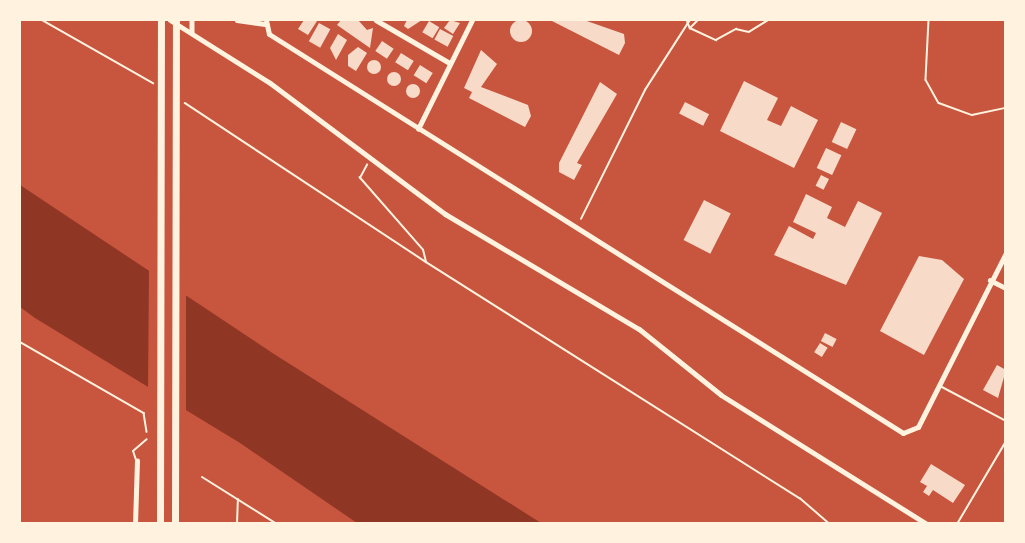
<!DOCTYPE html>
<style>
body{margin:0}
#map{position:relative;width:1025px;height:543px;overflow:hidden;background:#c8553d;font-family:"PT Sans Narrow",sans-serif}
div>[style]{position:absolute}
.water>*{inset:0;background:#8f3625}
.pier>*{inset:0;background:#c8553d}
.building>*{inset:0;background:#f7dbc8;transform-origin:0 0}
.round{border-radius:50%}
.path>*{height:1.5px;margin:-0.75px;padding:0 0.75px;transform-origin:0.75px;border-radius:0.75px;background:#fff3e0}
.service>*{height:2px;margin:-1px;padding:0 1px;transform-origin:1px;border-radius:1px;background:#fff3e0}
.minor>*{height:4.5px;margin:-2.25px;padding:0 2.25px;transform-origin:2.25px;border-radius:2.25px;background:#fff3e0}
.tertiary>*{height:5px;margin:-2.5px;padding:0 2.5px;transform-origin:2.5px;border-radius:2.5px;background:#fff3e0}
.trunk>*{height:7px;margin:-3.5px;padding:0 3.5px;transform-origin:3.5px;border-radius:3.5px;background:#fff3e0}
span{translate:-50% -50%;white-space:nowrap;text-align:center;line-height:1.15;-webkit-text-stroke:6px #fff3e0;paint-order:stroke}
.frame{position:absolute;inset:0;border:21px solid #fff3e0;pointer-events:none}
</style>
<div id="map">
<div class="water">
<div style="clip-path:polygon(20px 185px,274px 354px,541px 523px,357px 523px,240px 443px,35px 318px,20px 307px)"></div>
</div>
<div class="pier">
<div style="clip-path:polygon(149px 267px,186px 292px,186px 414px,148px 391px)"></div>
</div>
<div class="building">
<div style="clip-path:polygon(304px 20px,317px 21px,308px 35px,298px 29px)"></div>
<div style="clip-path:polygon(341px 20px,358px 20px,367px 30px,373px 28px,370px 48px,337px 25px)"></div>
<div style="clip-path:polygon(407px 20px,422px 20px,408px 29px,404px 26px)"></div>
<div style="clip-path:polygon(450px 20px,460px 23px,453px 34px,444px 28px)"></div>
<div style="clip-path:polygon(550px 20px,584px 20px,624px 34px,625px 43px,619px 55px)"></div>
<div class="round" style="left:510px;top:20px;width:22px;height:22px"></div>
<div style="left:429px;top:21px;width:12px;height:13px;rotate:31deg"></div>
<div style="left:319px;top:23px;width:13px;height:21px;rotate:29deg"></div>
<div style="left:440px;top:29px;width:15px;height:12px;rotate:28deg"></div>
<div style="clip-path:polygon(338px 34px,347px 40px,336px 60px,330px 48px)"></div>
<div style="left:382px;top:41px;width:14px;height:12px;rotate:34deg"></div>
<div style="clip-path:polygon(358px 47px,367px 53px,356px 71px,348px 66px,348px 55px)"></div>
<div style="clip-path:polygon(481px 50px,497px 64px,481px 87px,528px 105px,531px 116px,525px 127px,469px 98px,472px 92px,464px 88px)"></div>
<div style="left:401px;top:53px;width:15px;height:11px;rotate:32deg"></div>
<div class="round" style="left:367px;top:60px;width:14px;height:14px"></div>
<div style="left:420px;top:65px;width:15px;height:12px;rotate:32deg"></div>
<div class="round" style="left:387px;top:72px;width:14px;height:14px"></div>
<div style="clip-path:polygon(744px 81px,778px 98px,767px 120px,781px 126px,791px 106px,818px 120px,794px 168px,720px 131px)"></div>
<div style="clip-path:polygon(600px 82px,617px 94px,577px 163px,582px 165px,574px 180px,559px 172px,559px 163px)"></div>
<div class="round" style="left:406px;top:84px;width:14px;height:14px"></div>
<div style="left:685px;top:102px;width:27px;height:13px;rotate:27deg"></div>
<div style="left:841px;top:122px;width:17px;height:22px;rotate:25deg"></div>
<div style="left:826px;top:148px;width:17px;height:22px;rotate:25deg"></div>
<div style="left:821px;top:175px;width:9px;height:12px;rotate:27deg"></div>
<div style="clip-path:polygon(806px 194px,832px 207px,827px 218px,845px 227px,858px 201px,882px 213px,846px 285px,774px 255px,789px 226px,813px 239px,816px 233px,793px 222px)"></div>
<div style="left:704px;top:200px;width:30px;height:45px;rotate:27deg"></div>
<div style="clip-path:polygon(919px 256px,942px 260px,964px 279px,924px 355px,880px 331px)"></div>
<div style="left:825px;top:333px;width:13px;height:9px;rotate:27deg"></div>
<div style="left:820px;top:343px;width:9px;height:11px;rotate:32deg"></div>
<div style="clip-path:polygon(997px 365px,1006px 370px,998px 398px,983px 390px)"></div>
<div style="clip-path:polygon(931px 464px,965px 485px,953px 503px,933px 490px,929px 496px,923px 492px,927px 486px,920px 482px)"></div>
</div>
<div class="path">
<div style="left:42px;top:20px;width:128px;rotate:29.6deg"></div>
<div style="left:687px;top:20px;width:9px;rotate:69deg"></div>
<div style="left:690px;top:28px;width:29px;rotate:25deg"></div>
<div style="left:716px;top:40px;width:23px;rotate:-29deg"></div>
<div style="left:736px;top:29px;width:13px;rotate:13deg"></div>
<div style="left:749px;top:32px;width:22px;rotate:-32deg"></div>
<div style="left:929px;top:20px;width:60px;rotate:92.9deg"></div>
<div style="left:926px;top:80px;width:26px;rotate:61deg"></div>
<div style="left:939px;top:103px;width:35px;rotate:20deg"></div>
<div style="left:972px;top:115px;width:35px;rotate:-12deg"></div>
<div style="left:691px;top:27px;width:10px;rotate:-45deg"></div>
<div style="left:185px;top:103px;width:289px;rotate:33.4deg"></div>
<div style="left:426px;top:262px;width:12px;rotate:-104deg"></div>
<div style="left:423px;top:250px;width:96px;rotate:-131.2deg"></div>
<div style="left:360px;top:178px;width:15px;rotate:-62deg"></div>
<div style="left:581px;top:219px;width:144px;rotate:-63.6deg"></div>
<div style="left:645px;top:90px;width:83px;rotate:-57.3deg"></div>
<div style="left:426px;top:262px;width:442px;rotate:32.3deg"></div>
<div style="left:800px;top:498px;width:40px;rotate:41deg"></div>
<div style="left:20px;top:342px;width:143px;rotate:29.8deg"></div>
<div style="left:144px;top:413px;width:19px;rotate:81deg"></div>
</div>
<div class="service">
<div style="left:940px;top:386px;width:75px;rotate:27.9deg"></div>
<div style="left:136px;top:460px;width:9px;rotate:-108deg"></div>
<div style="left:133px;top:451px;width:18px;rotate:-41deg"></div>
<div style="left:202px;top:477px;width:89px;rotate:32.1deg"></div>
<div style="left:237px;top:524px;width:25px;rotate:-88deg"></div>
<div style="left:957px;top:524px;width:96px;rotate:-59.4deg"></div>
</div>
<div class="minor">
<div style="left:192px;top:20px;width:12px;rotate:90deg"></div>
<div style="left:237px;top:20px;width:28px;rotate:8deg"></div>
<div style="left:376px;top:20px;width:86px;rotate:30.2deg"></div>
<div style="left:418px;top:129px;width:122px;rotate:-63.6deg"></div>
<div style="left:990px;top:280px;width:18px;rotate:27deg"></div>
<div style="left:135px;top:524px;width:63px;rotate:-88.2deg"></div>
</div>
<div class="tertiary">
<div style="left:170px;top:20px;width:118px;rotate:32.2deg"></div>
<div style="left:270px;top:83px;width:219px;rotate:36.8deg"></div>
<div style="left:445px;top:214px;width:226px;rotate:30.7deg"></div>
<div style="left:639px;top:329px;width:105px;rotate:38.8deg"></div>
<div style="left:721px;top:395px;width:243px;rotate:32.1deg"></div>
<div style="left:266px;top:20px;width:14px;rotate:78deg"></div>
<div style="left:269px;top:34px;width:749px;rotate:32.18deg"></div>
<div style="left:903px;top:433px;width:16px;rotate:-22deg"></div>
<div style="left:918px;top:427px;width:195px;rotate:-63.2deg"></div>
</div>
<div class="trunk">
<div style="left:160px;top:524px;width:504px;rotate:-89.89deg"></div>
<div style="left:175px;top:524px;width:504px;rotate:-89.89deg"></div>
</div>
<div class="frame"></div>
</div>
